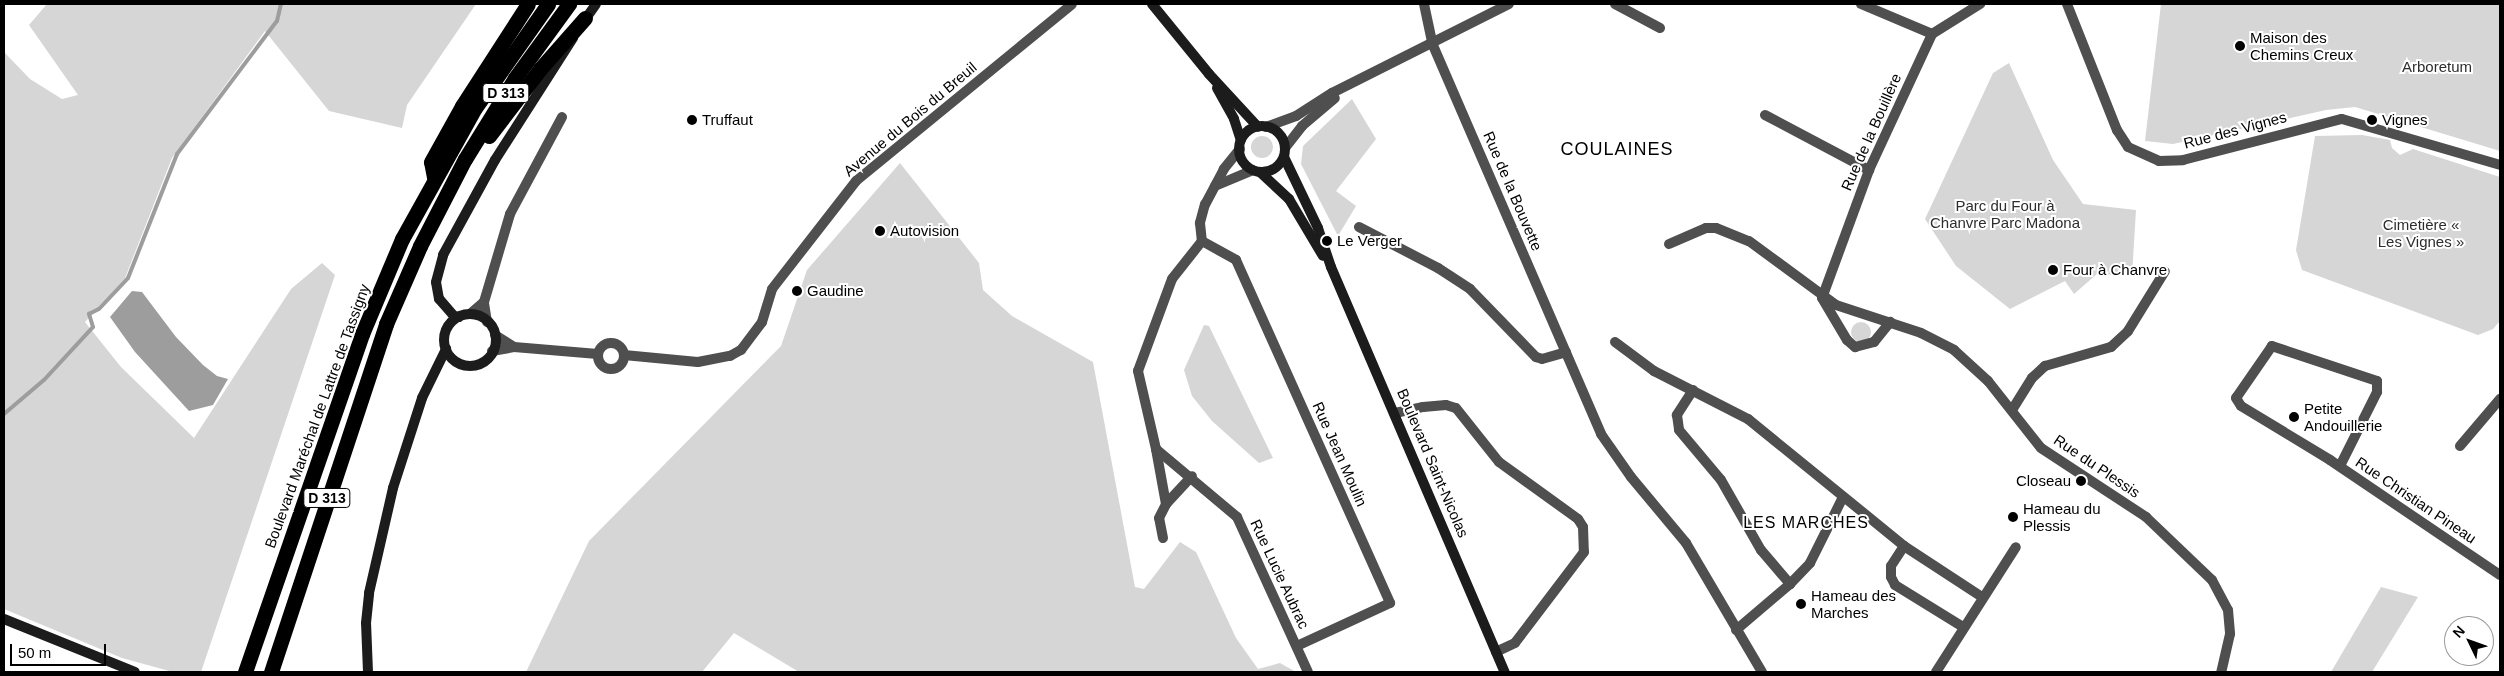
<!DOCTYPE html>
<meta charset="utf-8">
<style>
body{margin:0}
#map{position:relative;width:2504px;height:676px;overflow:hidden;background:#fff;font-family:Helvetica,sans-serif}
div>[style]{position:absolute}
.green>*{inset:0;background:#d6d6d6}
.round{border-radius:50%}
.water>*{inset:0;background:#9d9d9d}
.stream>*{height:4px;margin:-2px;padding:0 2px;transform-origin:2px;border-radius:2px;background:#9d9d9d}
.street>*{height:10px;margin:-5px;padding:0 5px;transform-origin:5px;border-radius:5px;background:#4f4f4f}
.street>.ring{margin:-5px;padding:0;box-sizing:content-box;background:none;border:10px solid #4f4f4f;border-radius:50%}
.secondary>*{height:10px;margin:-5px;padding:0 5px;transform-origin:5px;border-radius:5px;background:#1c1c1c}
.secondary>.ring{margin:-5px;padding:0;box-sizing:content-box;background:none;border:10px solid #1c1c1c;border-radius:50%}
.highway>*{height:15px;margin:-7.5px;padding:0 7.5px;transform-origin:7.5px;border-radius:7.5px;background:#000}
.dots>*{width:14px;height:14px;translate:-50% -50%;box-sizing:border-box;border:2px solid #fff;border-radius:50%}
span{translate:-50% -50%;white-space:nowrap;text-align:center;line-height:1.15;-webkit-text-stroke:4px #fff;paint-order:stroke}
.shield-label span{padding:1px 4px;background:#fff;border:1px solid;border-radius:4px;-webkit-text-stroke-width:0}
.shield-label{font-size:14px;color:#000;font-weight:700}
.poi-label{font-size:15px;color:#000}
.left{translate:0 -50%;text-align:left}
.right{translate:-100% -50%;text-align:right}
.park-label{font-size:15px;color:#2d2d2d}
.street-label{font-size:15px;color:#000}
.neighbourhood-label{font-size:16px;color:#000;letter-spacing:1px}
.quarter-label{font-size:18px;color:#000;letter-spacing:1px}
.frame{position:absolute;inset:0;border:5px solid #000;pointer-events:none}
.north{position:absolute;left:2444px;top:616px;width:50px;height:50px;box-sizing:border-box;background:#fff;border:1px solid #999;border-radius:50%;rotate:312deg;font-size:14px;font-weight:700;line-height:20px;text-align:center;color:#000}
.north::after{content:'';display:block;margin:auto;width:18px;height:22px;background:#000;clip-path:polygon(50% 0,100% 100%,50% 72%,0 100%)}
.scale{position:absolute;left:10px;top:644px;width:96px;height:22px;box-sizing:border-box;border:2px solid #000;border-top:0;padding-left:6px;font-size:15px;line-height:18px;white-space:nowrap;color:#000;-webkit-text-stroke:4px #fff;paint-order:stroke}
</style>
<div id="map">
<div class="green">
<div style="clip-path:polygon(47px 4px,476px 4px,407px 105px,402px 128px,329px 111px,265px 31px,172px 158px,125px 278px,85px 322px,121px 367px,194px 438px,291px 289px,322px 263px,335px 275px,201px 672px,173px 672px,122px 658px,4px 609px,4px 52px,30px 79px,62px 99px,78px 95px,29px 25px)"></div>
<div style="clip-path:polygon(2161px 4px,2500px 4px,2500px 151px,2355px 107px,2326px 110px,2173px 144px,2145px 141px)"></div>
<div style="clip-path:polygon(2009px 63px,2053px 160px,2083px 204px,2136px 210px,2132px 276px,2097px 274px,2074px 294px,2065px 281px,2010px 309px,1956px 266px,1925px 219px,1993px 73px)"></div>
<div style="clip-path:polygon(1352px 99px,1376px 139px,1336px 191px,1356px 206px,1338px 236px,1301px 164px,1303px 146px)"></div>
<div style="clip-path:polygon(2362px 135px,2390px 140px,2392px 148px,2400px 155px,2413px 149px,2500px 177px,2500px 321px,2493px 329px,2478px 335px,2302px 270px,2296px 250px,2315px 136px)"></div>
<div class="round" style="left:1251px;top:136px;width:22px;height:22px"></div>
<div style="clip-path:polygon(900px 163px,979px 263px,983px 290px,1012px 316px,1093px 362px,1135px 587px,1144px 589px,1180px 542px,1196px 552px,1236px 638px,1258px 669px,1280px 663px,1296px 672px,799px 672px,734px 633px,702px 672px,526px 672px,589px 541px,781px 346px,807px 270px)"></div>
<div class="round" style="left:1851px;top:322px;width:20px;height:20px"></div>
<div style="clip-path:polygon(1204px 325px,1209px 326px,1273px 458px,1259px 463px,1212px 421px,1192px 396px,1184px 370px)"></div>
<div style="clip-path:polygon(2381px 587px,2418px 597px,2372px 672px,2331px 672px)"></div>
</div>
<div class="water">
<div style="clip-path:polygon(132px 291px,142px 292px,176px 337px,203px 365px,217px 376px,228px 379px,213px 405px,189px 411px,135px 352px,110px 317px)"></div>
</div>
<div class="stream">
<div style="left:4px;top:414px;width:52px;rotate:-40.4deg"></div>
<div style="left:44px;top:380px;width:72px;rotate:-47.2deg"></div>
<div style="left:93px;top:327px;width:14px;rotate:-107deg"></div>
<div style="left:89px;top:314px;width:11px;rotate:-27deg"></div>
<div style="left:99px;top:309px;width:42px;rotate:-46.9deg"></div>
<div style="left:128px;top:278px;width:133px;rotate:-68.4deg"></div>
<div style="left:177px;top:154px;width:166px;rotate:-53.1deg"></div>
<div style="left:277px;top:21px;width:17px;rotate:-77deg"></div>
</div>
<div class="street">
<div style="left:1424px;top:4px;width:40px;rotate:78deg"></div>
<div style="left:1432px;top:43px;width:426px;rotate:66.6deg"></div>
<div style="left:1601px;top:434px;width:52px;rotate:55.1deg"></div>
<div style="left:1631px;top:477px;width:86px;rotate:50.2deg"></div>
<div style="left:1686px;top:543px;width:150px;rotate:59.5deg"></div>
<div style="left:1615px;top:4px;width:51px;rotate:28.1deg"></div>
<div style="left:1861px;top:4px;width:77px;rotate:22.9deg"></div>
<div style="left:2067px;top:4px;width:136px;rotate:68.4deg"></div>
<div style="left:2117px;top:130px;width:20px;rotate:57deg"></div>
<div style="left:2128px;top:147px;width:34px;rotate:24deg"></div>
<div style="left:2159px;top:161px;width:24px;rotate:-2deg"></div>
<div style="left:2183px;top:160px;width:164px;rotate:-14.5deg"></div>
<div style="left:2342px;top:119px;width:165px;rotate:16.2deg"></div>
<div style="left:1765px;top:115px;width:118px;rotate:27.9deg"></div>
<div style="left:1266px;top:127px;width:32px;rotate:-20deg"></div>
<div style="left:1296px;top:116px;width:43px;rotate:-32.6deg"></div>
<div style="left:1332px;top:93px;width:198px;rotate:-26.7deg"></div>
<div style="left:1285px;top:148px;width:28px;rotate:-52deg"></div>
<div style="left:1302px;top:126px;width:43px;rotate:-40.3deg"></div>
<div style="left:1240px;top:149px;width:26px;rotate:129deg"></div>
<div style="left:1224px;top:169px;width:40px;rotate:118deg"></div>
<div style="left:1205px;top:204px;width:20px;rotate:105deg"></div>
<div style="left:1200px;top:223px;width:18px;rotate:84deg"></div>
<div style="left:1202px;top:241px;width:48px;rotate:128.3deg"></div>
<div style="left:1172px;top:279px;width:98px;rotate:110.3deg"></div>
<div style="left:1138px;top:371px;width:80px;rotate:77deg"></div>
<div style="left:1156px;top:449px;width:106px;rotate:40deg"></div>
<div style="left:1237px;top:517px;width:170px;rotate:65.4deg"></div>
<div style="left:1215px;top:186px;width:41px;rotate:-22.8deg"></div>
<div style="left:1359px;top:227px;width:89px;rotate:27.4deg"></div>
<div style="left:1438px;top:268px;width:38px;rotate:33deg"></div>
<div style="left:1470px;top:289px;width:95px;rotate:45.9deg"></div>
<div style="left:1536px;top:357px;width:6px;rotate:18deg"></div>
<div style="left:1542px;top:359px;width:25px;rotate:-16deg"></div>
<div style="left:1202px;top:241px;width:39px;rotate:29deg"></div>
<div style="left:1236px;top:260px;width:376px;rotate:65.8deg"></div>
<div style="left:1390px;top:603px;width:102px;rotate:155.2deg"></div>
<div style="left:1669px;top:244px;width:40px;rotate:-23.4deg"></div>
<div style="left:1706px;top:228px;width:10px"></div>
<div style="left:1716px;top:228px;width:35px;rotate:22deg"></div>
<div style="left:1749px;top:241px;width:108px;rotate:36.3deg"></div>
<div style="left:1836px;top:305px;width:89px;rotate:18.2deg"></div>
<div style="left:1921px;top:333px;width:37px;rotate:27deg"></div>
<div style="left:1954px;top:350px;width:46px;rotate:42.4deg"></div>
<div style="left:1988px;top:381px;width:85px;rotate:51.7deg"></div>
<div style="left:2041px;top:448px;width:126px;rotate:33.3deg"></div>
<div style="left:2146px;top:517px;width:91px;rotate:43.7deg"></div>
<div style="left:2212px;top:580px;width:34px;rotate:62deg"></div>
<div style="left:2228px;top:610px;width:24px;rotate:85deg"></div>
<div style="left:2230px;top:634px;width:39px;rotate:103deg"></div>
<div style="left:1822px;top:298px;width:136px;rotate:-69.8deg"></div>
<div style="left:1869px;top:170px;width:150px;rotate:-65.1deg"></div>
<div style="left:1932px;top:34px;width:57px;rotate:-32deg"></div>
<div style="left:1822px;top:298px;width:49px;rotate:59.2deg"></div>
<div style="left:1847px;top:340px;width:11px;rotate:41deg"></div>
<div style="left:1855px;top:347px;width:20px;rotate:-15deg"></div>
<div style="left:1874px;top:342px;width:26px;rotate:-51deg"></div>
<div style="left:470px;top:314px;width:18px;rotate:-41deg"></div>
<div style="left:487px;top:322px;width:20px;rotate:-99deg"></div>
<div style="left:484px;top:302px;width:92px;rotate:-73.5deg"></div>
<div style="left:510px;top:214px;width:110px;rotate:-61.8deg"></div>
<div style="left:495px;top:335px;width:22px;rotate:32deg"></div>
<div style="left:1615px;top:342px;width:49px;rotate:36.6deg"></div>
<div style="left:1654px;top:371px;width:106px;rotate:27.1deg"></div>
<div style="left:1748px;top:419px;width:201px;rotate:39.1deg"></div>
<div style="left:1904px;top:546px;width:93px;rotate:33.2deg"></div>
<div class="ring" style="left:598px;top:343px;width:16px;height:16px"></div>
<div style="left:492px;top:351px;width:22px;rotate:-10deg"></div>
<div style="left:514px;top:347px;width:84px;rotate:4.8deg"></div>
<div style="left:624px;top:355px;width:74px;rotate:5.4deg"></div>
<div style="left:698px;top:362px;width:33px;rotate:-11deg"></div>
<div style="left:730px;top:356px;width:13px;rotate:-29deg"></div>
<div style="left:741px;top:350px;width:35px;rotate:-53deg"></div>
<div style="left:762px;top:322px;width:34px;rotate:-73deg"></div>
<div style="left:772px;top:289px;width:137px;rotate:-52.1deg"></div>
<div style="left:856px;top:181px;width:279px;rotate:-39.3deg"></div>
<div style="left:1693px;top:390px;width:30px;rotate:123deg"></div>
<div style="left:1677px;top:415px;width:15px;rotate:82deg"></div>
<div style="left:1679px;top:430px;width:65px;rotate:50deg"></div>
<div style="left:1721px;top:480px;width:81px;rotate:60.3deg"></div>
<div style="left:1761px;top:550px;width:45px;rotate:49.5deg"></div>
<div style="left:2012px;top:410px;width:38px;rotate:-58deg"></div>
<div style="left:2032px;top:378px;width:18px;rotate:-43deg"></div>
<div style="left:2045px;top:366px;width:69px;rotate:-16.1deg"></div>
<div style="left:2111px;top:347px;width:23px;rotate:-43deg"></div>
<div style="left:2128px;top:331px;width:70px;rotate:-58.3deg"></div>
<div style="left:1395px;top:413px;width:29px;rotate:-12deg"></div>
<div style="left:1423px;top:407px;width:23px;rotate:-5deg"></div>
<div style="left:1446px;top:405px;width:10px;rotate:17deg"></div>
<div style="left:1456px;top:408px;width:69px;rotate:51.5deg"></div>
<div style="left:1499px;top:462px;width:97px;rotate:35.8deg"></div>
<div style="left:1578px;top:519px;width:9px;rotate:58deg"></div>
<div style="left:1583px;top:527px;width:25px;rotate:88deg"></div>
<div style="left:1584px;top:552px;width:114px;rotate:127.2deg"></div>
<div style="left:1515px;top:643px;width:21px;rotate:155deg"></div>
<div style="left:2460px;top:446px;width:62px;rotate:-49.6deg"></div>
<div style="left:1156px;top:449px;width:56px;rotate:79.7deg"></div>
<div style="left:1166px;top:504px;width:38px;rotate:-47deg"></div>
<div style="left:2340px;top:466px;width:83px;rotate:-63.4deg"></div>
<div style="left:2377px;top:392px;width:11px;rotate:-90deg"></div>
<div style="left:2377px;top:381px;width:111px;rotate:-161.6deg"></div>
<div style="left:2272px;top:346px;width:63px;rotate:124.7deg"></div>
<div style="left:2236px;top:398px;width:9px;rotate:58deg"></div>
<div style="left:2241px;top:406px;width:104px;rotate:31.2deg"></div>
<div style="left:2330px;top:460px;width:205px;rotate:34.1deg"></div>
<div style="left:1163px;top:538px;width:20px;rotate:-101deg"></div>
<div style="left:1159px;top:518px;width:16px;rotate:-63deg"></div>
<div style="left:1904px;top:546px;width:24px;rotate:123deg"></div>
<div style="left:1891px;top:566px;width:11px;rotate:90deg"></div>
<div style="left:1891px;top:577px;width:9px;rotate:63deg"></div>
<div style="left:1895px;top:585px;width:80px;rotate:31.7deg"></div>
<div style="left:1736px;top:630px;width:71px;rotate:-40.4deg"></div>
<div style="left:1790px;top:584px;width:29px;rotate:-46deg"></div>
<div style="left:1810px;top:563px;width:74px;rotate:-63.4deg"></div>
<div style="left:1936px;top:672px;width:148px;rotate:-57.4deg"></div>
</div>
<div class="secondary">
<div style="left:1152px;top:4px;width:90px;rotate:50.8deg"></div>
<div style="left:1209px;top:74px;width:72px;rotate:47.2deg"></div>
<div style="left:582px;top:24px;width:24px;rotate:-55deg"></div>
<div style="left:1217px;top:88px;width:35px;rotate:61deg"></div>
<div style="left:1234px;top:119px;width:22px;rotate:72deg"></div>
<div class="ring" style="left:1239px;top:126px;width:36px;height:36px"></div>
<div style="left:1284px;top:157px;width:79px;rotate:64.4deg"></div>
<div style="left:1318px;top:228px;width:41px;rotate:71.6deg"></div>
<div style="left:1331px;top:267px;width:441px;rotate:66.8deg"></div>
<div style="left:1260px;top:172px;width:40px;rotate:43deg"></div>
<div style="left:1289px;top:199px;width:66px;rotate:59.2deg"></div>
<div class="ring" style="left:444px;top:314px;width:42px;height:42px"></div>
<div style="left:459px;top:317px;width:5px;rotate:-169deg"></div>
<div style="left:454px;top:316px;width:23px;rotate:-131deg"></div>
<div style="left:439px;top:299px;width:17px;rotate:-100deg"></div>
<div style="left:436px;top:282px;width:28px;rotate:-75deg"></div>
<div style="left:443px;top:255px;width:108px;rotate:-61.3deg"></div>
<div style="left:495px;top:160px;width:145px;rotate:-57.4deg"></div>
<div style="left:4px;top:619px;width:141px;rotate:22deg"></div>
<div style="left:368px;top:672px;width:49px;rotate:-92.3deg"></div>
<div style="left:366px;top:623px;width:30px;rotate:-84deg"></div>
<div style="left:369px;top:593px;width:108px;rotate:-77.1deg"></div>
<div style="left:393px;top:488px;width:95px;rotate:-72.1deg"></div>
<div style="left:422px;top:398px;width:55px;rotate:-63.9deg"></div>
</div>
<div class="highway">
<div style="left:489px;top:136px;width:84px;rotate:-52.7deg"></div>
<div style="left:540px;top:69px;width:68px;rotate:-48.6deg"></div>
<div style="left:434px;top:177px;width:15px;rotate:-101deg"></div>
<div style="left:431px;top:162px;width:64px;rotate:-61deg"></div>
<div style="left:462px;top:106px;width:121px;rotate:-57.1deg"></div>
<div style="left:245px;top:672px;width:358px;rotate:-70.9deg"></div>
<div style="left:362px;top:334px;width:103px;rotate:-67.2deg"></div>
<div style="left:402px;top:239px;width:150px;rotate:-60.9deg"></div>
<div style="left:475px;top:108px;width:127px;rotate:-54.9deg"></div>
<div style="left:271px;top:672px;width:367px;rotate:-71.7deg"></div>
<div style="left:386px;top:324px;width:85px;rotate:-66.4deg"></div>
<div style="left:420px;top:246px;width:98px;rotate:-62.7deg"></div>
<div style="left:465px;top:159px;width:95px;rotate:-58.3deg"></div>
<div style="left:515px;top:78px;width:92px;rotate:-53.9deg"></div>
</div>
<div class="dots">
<div style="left:2240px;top:46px;background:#000"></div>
<div style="left:692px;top:120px;background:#000"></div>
<div style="left:2372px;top:120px;background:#000"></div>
<div style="left:880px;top:231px;background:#000"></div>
<div style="left:1327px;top:241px;background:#000"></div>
<div style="left:2053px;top:270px;background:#000"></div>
<div style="left:797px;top:291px;background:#000"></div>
<div style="left:2294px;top:417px;background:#000"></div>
<div style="left:2081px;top:481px;background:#000"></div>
<div style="left:2013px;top:517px;background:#000"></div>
<div style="left:1801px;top:604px;background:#000"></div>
</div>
<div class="shield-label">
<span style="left:506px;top:93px">D 313</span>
<span style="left:327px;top:498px">D 313</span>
</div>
<div class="poi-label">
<span class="left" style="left:2250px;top:46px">Maison des<br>Chemins Creux</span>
<span class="left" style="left:702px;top:120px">Truffaut</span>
<span class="left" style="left:2382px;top:120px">Vignes</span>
<span class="left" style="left:890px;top:231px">Autovision</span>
<span class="left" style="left:1337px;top:241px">Le Verger</span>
<span class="left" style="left:2063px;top:270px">Four à Chanvre</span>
<span class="left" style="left:807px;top:291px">Gaudine</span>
<span class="left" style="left:2304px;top:417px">Petite<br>Andouillerie</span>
<span class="right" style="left:2071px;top:481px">Closeau</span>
<span class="left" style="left:2023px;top:517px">Hameau du<br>Plessis</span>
<span class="left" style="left:1811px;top:604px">Hameau des<br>Marches</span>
</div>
<div class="park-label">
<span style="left:2437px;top:67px">Arboretum</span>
<span style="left:2005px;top:214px">Parc du Four à<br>Chanvre Parc Madona</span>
<span style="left:2421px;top:233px">Cimetière «<br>Les Vignes »</span>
</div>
<div class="street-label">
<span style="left:910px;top:119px;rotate:-40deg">Avenue du Bois du Breuil</span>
<span style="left:2235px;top:130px;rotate:-15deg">Rue des Vignes</span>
<span style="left:1871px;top:132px;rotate:-66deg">Rue de la Bouillère</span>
<span style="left:1513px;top:191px;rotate:67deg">Rue de la Bouvette</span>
<span style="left:317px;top:416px;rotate:-70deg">Boulevard Maréchal de Lattre de Tassigny</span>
<span style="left:1340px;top:454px;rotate:66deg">Rue Jean Moulin</span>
<span style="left:1433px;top:463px;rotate:67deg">Boulevard Saint-Nicolas</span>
<span style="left:2097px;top:466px;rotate:34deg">Rue du Plessis</span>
<span style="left:2416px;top:500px;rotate:34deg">Rue Christian Pineau</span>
<span style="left:1280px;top:574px;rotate:65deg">Rue Lucie Aubrac</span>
</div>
<div class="neighbourhood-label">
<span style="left:1806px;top:523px">LES MARCHES</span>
</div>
<div class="quarter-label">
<span style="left:1617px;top:149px">COULAINES</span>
</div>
<div class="frame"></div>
<div class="north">N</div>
<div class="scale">50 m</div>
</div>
